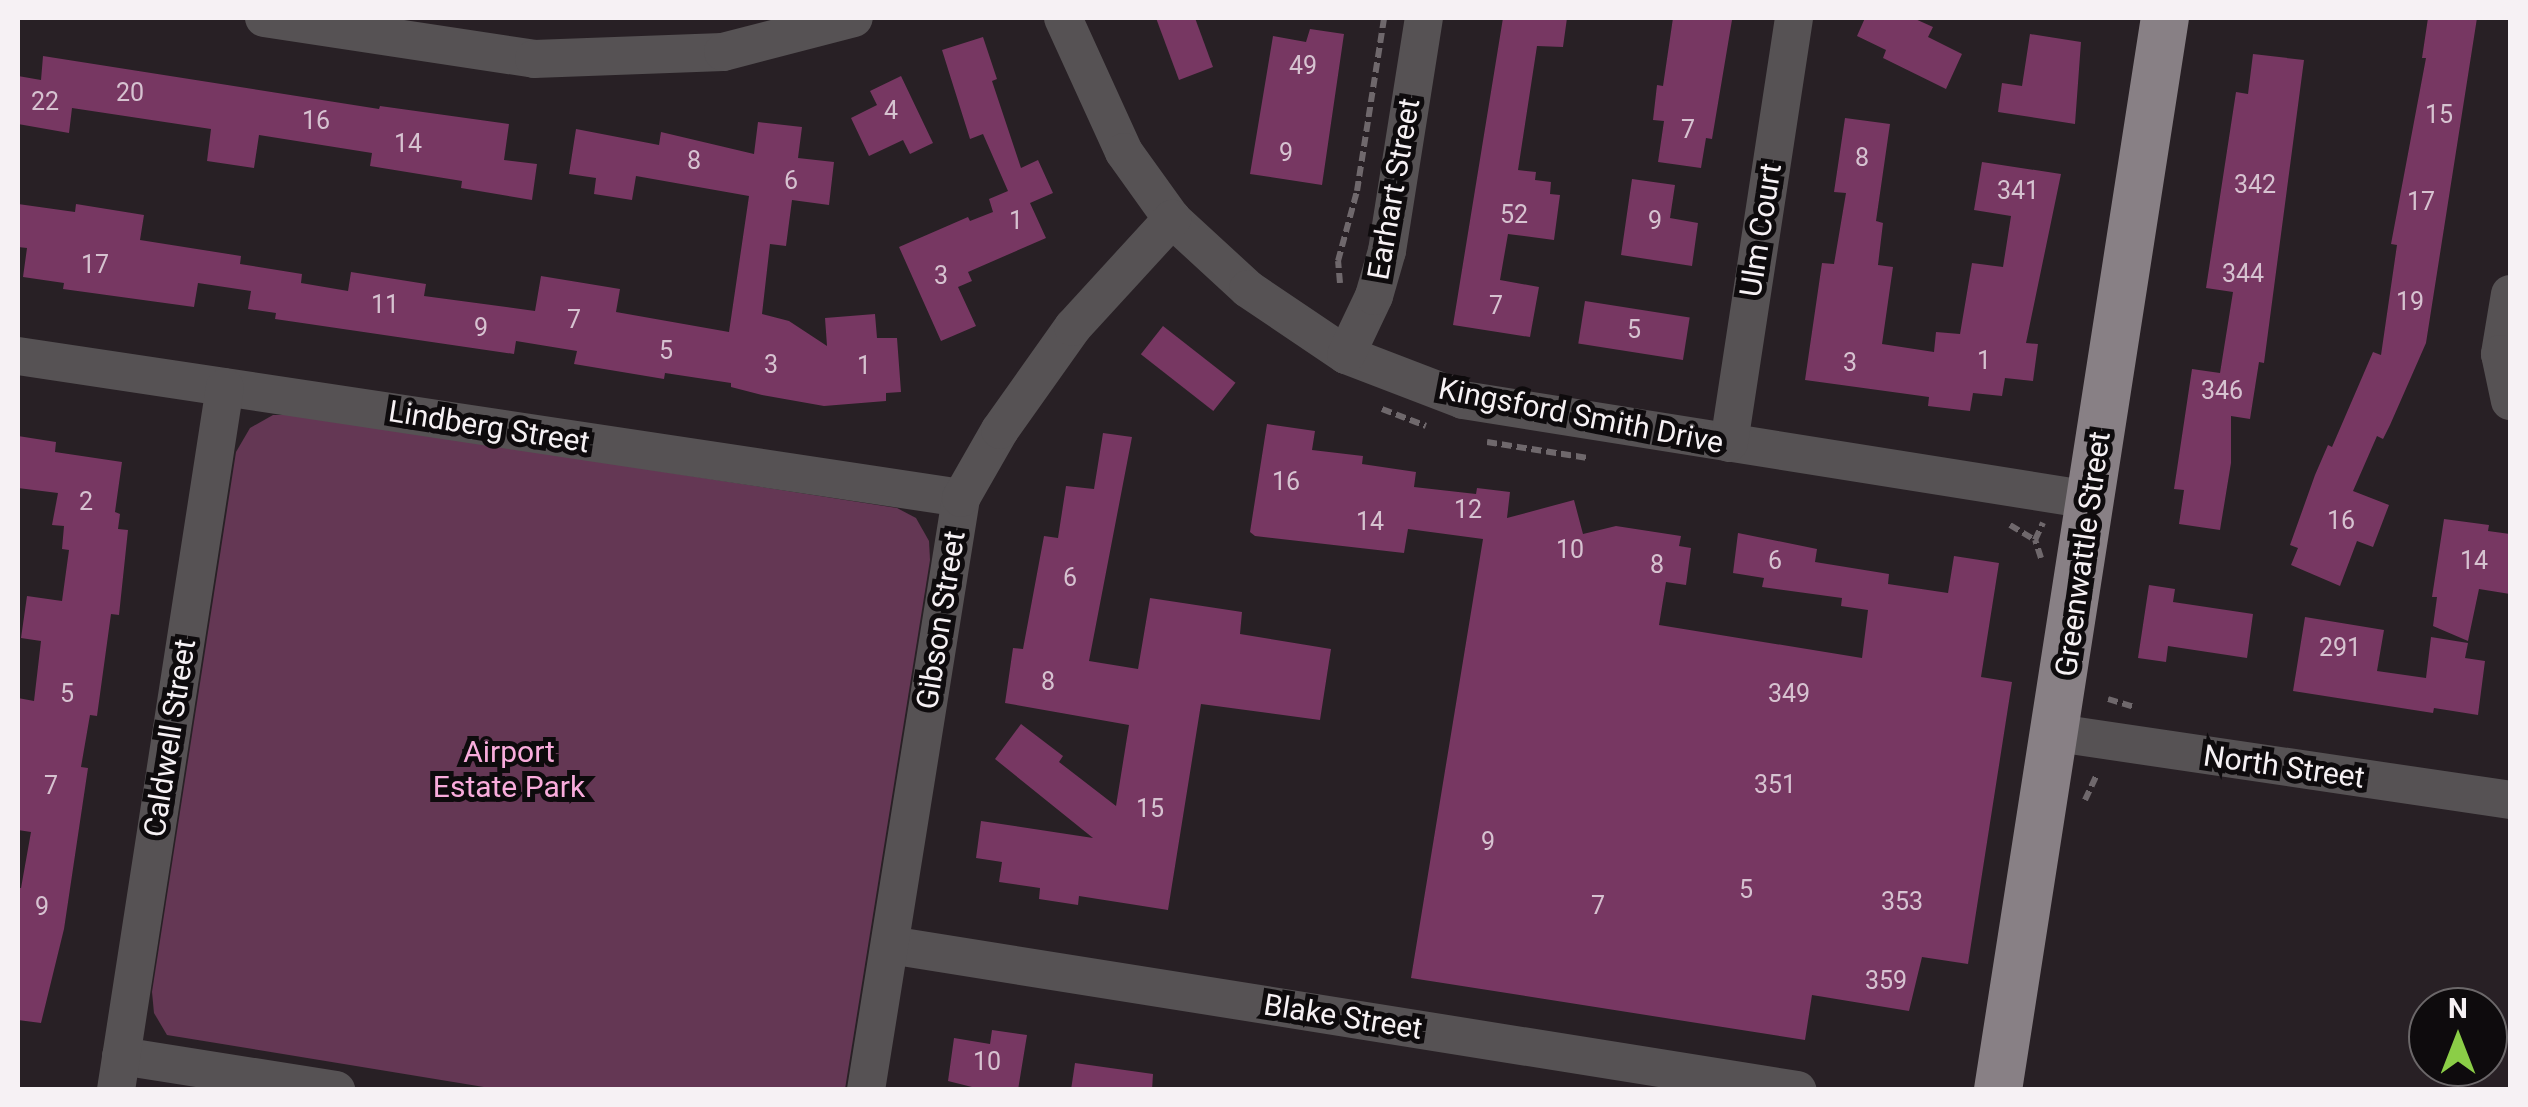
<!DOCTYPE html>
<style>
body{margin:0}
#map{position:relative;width:2528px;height:1107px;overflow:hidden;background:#282025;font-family:Roboto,sans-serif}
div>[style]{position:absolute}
.green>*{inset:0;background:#643754}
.building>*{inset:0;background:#773762;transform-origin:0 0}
.path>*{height:6px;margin-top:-3px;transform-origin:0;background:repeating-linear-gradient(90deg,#6f686c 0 10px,transparent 0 15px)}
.minor>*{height:38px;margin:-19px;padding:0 19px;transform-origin:19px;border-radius:19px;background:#565254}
.major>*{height:48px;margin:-24px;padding:0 24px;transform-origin:24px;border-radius:24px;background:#888085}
span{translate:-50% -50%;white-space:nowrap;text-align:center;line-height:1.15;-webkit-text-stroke:10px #0e0b0d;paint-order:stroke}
.number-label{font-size:25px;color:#d6c2d0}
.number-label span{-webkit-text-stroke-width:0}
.street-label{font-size:30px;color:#f6f1f4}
.park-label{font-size:30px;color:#f9acdc}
.frame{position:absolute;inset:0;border:20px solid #f6f1f4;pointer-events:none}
.north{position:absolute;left:2408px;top:987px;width:100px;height:100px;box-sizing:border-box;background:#0e0b0d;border:2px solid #6b6769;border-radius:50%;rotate:0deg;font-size:28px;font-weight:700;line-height:40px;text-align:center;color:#f6f1f4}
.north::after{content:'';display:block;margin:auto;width:35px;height:45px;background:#8bce47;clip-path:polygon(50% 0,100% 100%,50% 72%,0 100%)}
</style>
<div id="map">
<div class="green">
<div style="clip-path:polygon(273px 415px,300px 415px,897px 508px,916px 518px,929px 541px,930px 560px,845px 1089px,496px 1089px,167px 1035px,154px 1013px,152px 992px,236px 452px,250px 428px)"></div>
</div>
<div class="building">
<div style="clip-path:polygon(1156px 18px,1195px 18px,1213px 67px,1179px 80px)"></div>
<div style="clip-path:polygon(1503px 18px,1567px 18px,1563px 47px,1537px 46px,1518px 170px,1536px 172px,1535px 180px,1551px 182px,1550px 194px,1560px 195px,1554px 240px,1508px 234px,1500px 280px,1539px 287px,1530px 337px,1453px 325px)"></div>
<div style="clip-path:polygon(1673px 18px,1732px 20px,1712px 139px,1706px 138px,1701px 168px,1658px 162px,1664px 121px,1653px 120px,1657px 85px,1663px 86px)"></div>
<div style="clip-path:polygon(1865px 18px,1913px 18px,1933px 27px,1928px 37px,1962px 54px,1946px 89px,1883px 58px,1886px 50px,1857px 36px)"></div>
<div style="clip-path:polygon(2428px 18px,2477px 18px,2426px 343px,2390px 425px,2383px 439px,2377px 436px,2353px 491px,2389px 505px,2373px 547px,2357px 541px,2340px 586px,2291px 565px,2298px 548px,2290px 545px,2315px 475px,2328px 445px,2332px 447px,2373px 352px,2381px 355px,2397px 245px,2391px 244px,2426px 58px,2422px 58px)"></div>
<div style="clip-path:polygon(1310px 29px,1344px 34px,1322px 185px,1250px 174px,1273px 36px,1306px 42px)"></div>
<div style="clip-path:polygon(2030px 34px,2081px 42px,2075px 124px,1998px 112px,2002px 83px,2022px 86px)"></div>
<div style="clip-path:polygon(983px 37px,997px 79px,992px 81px,1021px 168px,1038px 160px,1053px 193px,1030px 203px,1046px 238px,968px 272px,972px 281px,958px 287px,976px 326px,941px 341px,899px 247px,968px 217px,970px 221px,993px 212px,989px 199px,1008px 191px,983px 134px,970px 139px,942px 50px)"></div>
<div style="clip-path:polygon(2253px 54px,2304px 60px,2264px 363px,2259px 362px,2250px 419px,2231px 416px,2231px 463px,2220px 530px,2179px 524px,2184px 490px,2174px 489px,2192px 369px,2220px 373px,2233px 292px,2206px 288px,2236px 92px,2248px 94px)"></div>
<div style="clip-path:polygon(43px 56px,379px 109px,380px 106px,509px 124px,504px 160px,537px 164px,532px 200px,461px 188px,462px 181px,370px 166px,372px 153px,259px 135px,254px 168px,207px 161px,211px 129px,72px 108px,69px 133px,18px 124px,18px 76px,41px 80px)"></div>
<div style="clip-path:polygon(901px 76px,933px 143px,910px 154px,903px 140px,869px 156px,851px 118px,877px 105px,870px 91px)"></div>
<div style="clip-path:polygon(1845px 118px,1890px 124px,1876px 221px,1883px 223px,1878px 265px,1893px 267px,1882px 344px,1934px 352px,1936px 332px,1960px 334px,1972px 263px,2003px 267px,2011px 216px,1974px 210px,1982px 162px,2061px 174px,2026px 343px,2038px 344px,2033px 381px,2005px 378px,2002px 396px,1973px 393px,1970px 411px,1928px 406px,1929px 397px,1805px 380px,1822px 263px,1834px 264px,1846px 193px,1834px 192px)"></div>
<div style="clip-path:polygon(758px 122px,802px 127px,798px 158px,834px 162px,829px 205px,792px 200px,786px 246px,770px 244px,762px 314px,789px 321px,827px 346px,825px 318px,875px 314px,877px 338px,897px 338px,901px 392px,886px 393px,886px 401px,824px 406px,762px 395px,731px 387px,731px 383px,665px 373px,664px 379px,574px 364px,577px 351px,516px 341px,514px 354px,275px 319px,276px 313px,248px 309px,251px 291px,198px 283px,194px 307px,63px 289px,64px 283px,23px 277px,27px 248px,18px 247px,18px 204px,75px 212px,76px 204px,144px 215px,140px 240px,241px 256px,240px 264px,302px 274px,301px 283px,348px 291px,351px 272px,426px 284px,424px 296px,535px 311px,541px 276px,620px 289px,616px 312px,729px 332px,749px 196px,636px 176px,632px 200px,594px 194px,596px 178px,569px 174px,576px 129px,659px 145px,661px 132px,754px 154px)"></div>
<div style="clip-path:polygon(1632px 179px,1675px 185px,1670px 218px,1698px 223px,1692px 266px,1621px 255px)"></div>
<div style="left:1585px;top:301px;width:106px;height:43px;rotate:9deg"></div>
<div style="left:1163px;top:326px;width:92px;height:36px;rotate:38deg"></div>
<div style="clip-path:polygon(1267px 424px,1315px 431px,1312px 450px,1363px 456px,1362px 464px,1416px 472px,1414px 487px,1476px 494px,1477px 488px,1510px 492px,1507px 518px,1574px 500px,1583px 534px,1616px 526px,1681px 536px,1679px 546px,1691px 548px,1686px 585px,1666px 582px,1659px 625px,1862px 658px,1868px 610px,1841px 606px,1842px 598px,1762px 587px,1764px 578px,1733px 573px,1738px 533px,1817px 549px,1815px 562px,1889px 574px,1888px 584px,1948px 593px,1954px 556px,1999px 563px,1981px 677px,2012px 682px,1968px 964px,1922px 957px,1909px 1011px,1812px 995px,1805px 1040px,1411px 978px,1483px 539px,1408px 529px,1404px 553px,1255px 536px,1250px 532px)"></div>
<div style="clip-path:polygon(1103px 433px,1132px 437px,1089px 661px,1138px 669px,1150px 598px,1242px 612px,1240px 634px,1331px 649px,1320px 720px,1201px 704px,1168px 910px,1079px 896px,1078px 905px,1039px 899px,1040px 888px,999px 882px,1002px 862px,976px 858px,981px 821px,1093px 838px,995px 759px,1021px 724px,1063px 756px,1059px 762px,1116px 806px,1129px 725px,1005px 703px,1013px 648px,1023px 649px,1044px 536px,1058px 538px,1066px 486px,1094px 489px)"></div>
<div style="clip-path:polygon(18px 436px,56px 442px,55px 452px,122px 462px,115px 512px,120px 514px,118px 529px,128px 530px,119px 615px,111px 614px,97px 716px,90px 715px,81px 767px,88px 768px,64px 929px,41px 1023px,18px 1020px,18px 888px,21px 888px,31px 832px,18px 830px,18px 698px,34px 701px,41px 641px,21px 638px,27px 596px,62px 601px,69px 550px,62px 549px,64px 526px,52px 525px,58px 493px,18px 488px)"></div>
<div style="clip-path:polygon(2444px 519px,2489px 525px,2488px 531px,2510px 534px,2510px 594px,2479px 589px,2468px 641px,2433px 626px,2437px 597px,2432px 597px)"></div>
<div style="clip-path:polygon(2149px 585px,2175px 589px,2173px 602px,2253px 614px,2247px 658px,2168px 646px,2166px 662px,2138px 658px)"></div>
<div style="clip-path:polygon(2305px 617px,2384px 630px,2377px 671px,2426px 678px,2431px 637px,2468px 643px,2465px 658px,2485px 661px,2478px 715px,2434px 708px,2433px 713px,2293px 691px)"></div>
<div style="clip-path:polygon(992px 1030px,1027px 1035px,1018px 1090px,984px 1090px,948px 1081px,954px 1038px,990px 1044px)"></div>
<div style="clip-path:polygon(1075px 1063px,1153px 1074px,1152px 1090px,1071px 1090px)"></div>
</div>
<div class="path">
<div style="left:1340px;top:283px;width:22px;rotate:-95deg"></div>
<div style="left:1338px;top:261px;width:73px;rotate:-74.8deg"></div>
<div style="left:1357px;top:191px;width:175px;rotate:-81.1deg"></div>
<div style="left:1382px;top:409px;width:47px;rotate:21.1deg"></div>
<div style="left:1487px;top:442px;width:102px;rotate:9deg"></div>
<div style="left:2010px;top:525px;width:29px;rotate:31deg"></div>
<div style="left:2041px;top:558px;width:19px;rotate:-108deg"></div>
<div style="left:2035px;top:540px;width:19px;rotate:-65deg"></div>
<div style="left:2108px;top:699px;width:27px;rotate:17deg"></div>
<div style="left:2085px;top:800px;width:29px;rotate:-65deg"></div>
</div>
<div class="minor">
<div style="left:264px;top:18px;width:273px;rotate:8.6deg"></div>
<div style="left:534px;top:59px;width:189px;rotate:-2.1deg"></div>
<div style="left:723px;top:52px;width:135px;rotate:-14.5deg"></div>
<div style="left:1063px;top:18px;width:147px;rotate:65.5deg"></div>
<div style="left:1124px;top:152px;width:82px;rotate:54.4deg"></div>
<div style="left:1172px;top:219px;width:103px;rotate:42.6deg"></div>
<div style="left:1248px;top:289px;width:118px;rotate:34deg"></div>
<div style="left:1346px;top:355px;width:125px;rotate:21deg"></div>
<div style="left:1463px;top:400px;width:635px;rotate:9.06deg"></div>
<div style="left:2510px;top:294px;width:61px;rotate:99.5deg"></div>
<div style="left:2500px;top:354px;width:48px;rotate:78deg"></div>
<div style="left:1346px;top:355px;width:65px;rotate:-64.6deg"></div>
<div style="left:1374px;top:296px;width:47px;rotate:-73.9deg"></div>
<div style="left:1387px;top:251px;width:236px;rotate:-81deg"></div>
<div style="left:18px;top:356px;width:954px;rotate:8.56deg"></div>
<div style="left:1729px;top:443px;width:430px;rotate:-81.3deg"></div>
<div style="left:2057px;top:733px;width:458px;rotate:8.4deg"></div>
<div style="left:890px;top:945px;width:919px;rotate:9.08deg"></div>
<div style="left:121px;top:1056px;width:218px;rotate:9deg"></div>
<div style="left:116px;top:1090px;width:711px;rotate:-81.19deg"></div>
<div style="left:866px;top:1090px;width:600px;rotate:-80.88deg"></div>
<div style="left:961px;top:498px;width:78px;rotate:-60.2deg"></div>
<div style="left:1000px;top:430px;width:126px;rotate:-54.7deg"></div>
<div style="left:1073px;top:327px;width:147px;rotate:-47.5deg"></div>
</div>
<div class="major">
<div style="left:1998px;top:1090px;width:1085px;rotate:-81.15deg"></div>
</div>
<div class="number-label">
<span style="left:1303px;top:66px">49</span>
<span style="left:130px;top:93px">20</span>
<span style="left:45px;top:102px">22</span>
<span style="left:891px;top:111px">4</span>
<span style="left:2439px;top:115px">15</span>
<span style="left:316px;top:121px">16</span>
<span style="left:1688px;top:130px">7</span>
<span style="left:408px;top:144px">14</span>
<span style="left:1286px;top:153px">9</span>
<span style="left:1862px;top:158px">8</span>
<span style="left:694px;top:161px">8</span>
<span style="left:791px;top:181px">6</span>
<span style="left:2255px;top:185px">342</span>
<span style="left:2018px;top:191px">341</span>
<span style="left:2421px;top:202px">17</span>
<span style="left:1514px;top:215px">52</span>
<span style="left:1016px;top:221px">1</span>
<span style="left:1655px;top:221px">9</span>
<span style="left:95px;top:265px">17</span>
<span style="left:2243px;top:274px">344</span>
<span style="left:941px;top:276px">3</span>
<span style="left:2410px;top:302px">19</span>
<span style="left:385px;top:305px">11</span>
<span style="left:1496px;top:306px">7</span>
<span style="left:574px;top:320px">7</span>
<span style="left:481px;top:328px">9</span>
<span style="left:1634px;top:330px">5</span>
<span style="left:666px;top:351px">5</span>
<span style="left:1984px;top:361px">1</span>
<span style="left:1850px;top:363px">3</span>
<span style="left:771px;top:365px">3</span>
<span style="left:864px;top:366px">1</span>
<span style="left:2222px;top:391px">346</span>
<span style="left:1286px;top:482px">16</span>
<span style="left:86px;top:502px">2</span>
<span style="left:1468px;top:510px">12</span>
<span style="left:2341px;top:521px">16</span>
<span style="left:1370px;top:522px">14</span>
<span style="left:1570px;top:550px">10</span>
<span style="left:1775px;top:561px">6</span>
<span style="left:2474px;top:561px">14</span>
<span style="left:1657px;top:565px">8</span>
<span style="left:1070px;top:578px">6</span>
<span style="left:2340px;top:648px">291</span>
<span style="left:1048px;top:682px">8</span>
<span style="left:67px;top:694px">5</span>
<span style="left:1789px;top:694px">349</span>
<span style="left:1775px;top:785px">351</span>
<span style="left:51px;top:786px">7</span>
<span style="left:1150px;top:809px">15</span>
<span style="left:1488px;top:842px">9</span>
<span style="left:1746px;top:890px">5</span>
<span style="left:1902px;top:902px">353</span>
<span style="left:1598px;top:906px">7</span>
<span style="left:42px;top:907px">9</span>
<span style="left:1886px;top:981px">359</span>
<span style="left:987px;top:1062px">10</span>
</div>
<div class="street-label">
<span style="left:1394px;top:189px;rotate:-80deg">Earhart Street</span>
<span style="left:1761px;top:230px;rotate:-81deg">Ulm Court</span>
<span style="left:1581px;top:416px;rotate:11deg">Kingsford Smith Drive</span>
<span style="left:489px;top:427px;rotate:9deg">Lindberg Street</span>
<span style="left:2083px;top:554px;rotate:-82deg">Greenwattle Street</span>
<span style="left:941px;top:620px;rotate:-81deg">Gibson Street</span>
<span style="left:170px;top:738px;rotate:-81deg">Caldwell Street</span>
<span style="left:2284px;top:767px;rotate:8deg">North Street</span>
<span style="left:1343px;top:1017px;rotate:9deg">Blake Street</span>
</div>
<div class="park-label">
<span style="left:509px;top:769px">Airport<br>Estate Park</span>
</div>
<div class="frame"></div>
<div class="north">N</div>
</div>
